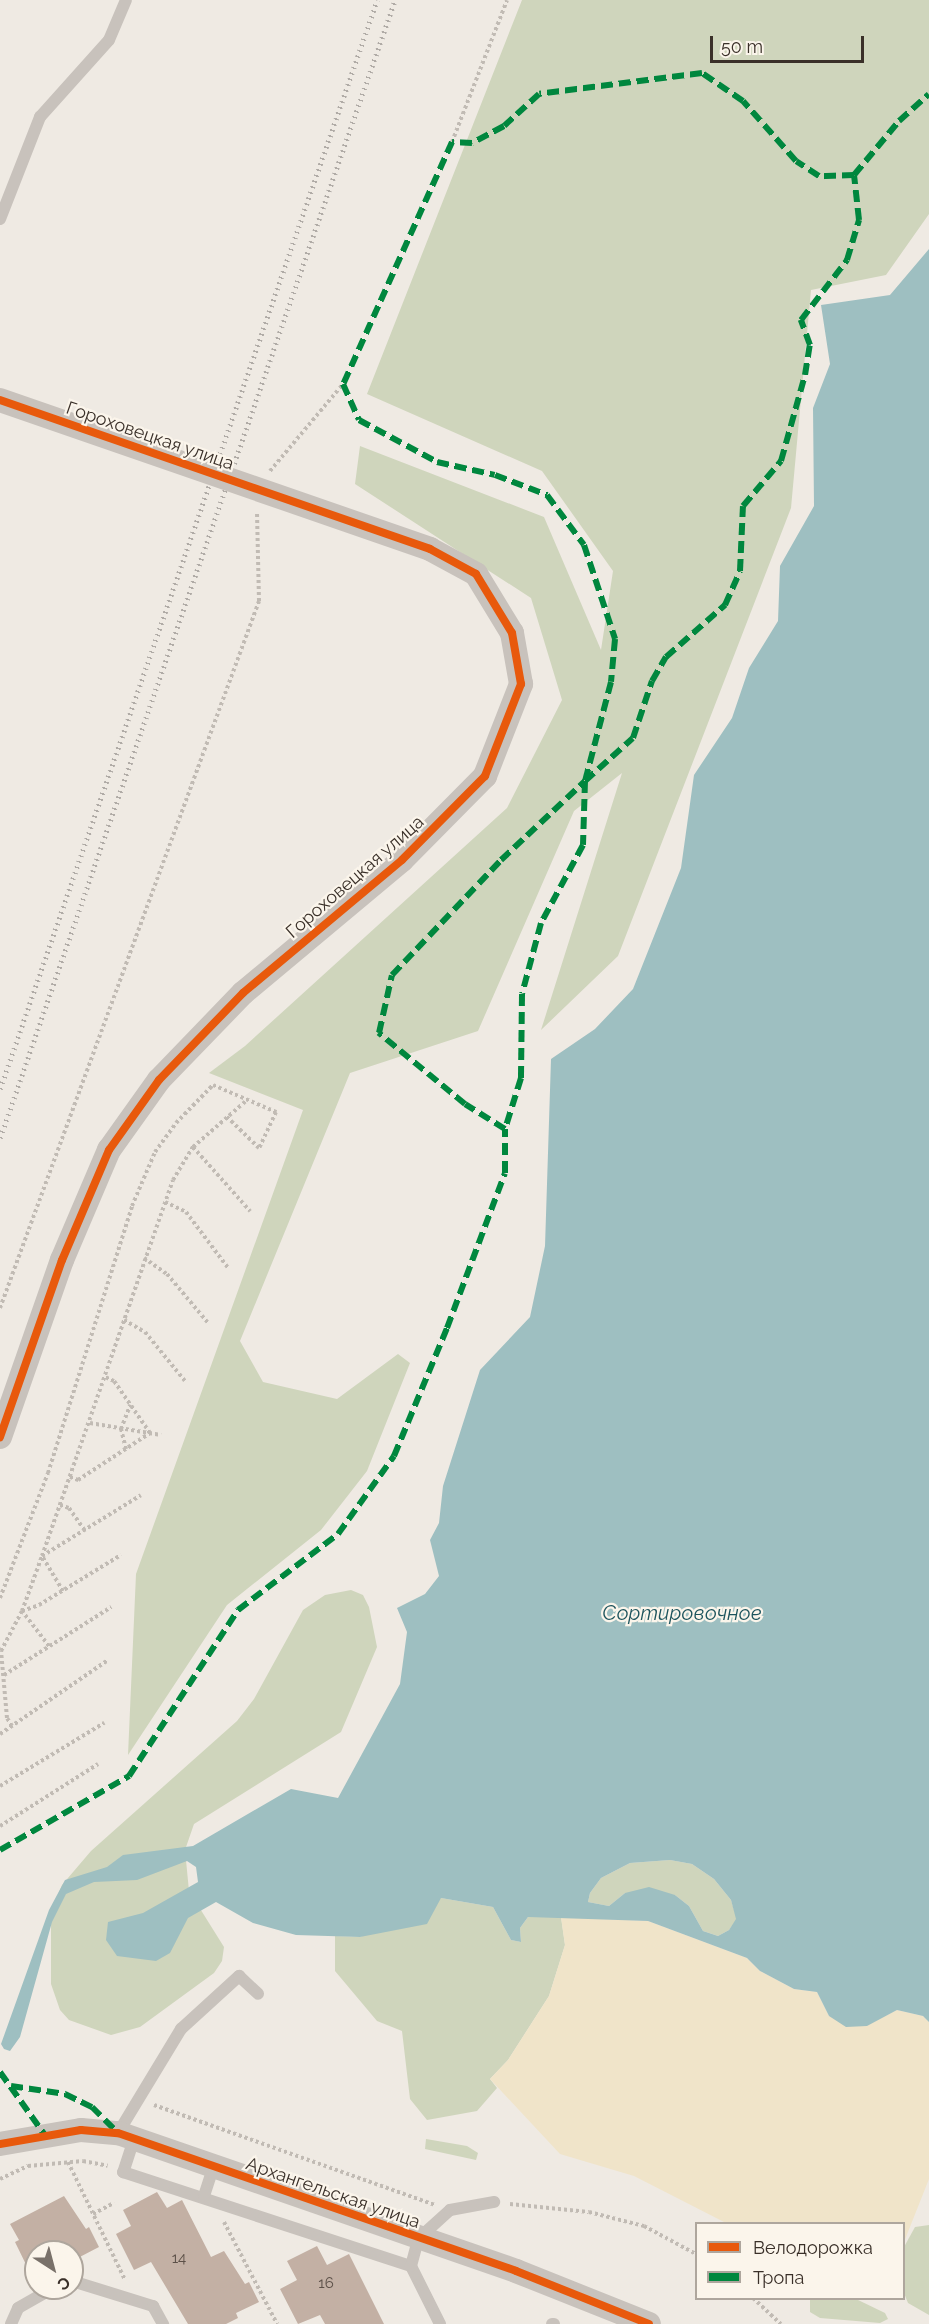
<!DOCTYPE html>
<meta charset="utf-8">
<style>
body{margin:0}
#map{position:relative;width:929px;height:2324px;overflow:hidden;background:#efeae3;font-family:Raleway,sans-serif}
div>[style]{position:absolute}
.green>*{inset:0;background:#cfd5bc}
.sand>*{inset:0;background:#f0e4c9}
.water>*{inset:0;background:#9ebfc1}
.building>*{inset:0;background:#c3b0a4}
.path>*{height:4px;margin-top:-2px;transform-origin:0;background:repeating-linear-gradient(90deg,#c1bbb4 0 3px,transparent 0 6px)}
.lane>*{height:12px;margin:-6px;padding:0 6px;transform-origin:6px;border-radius:6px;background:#c8c2bc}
.street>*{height:24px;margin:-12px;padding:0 12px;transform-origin:12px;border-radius:12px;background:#c8c2bc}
.rail>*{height:4.5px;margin-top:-2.25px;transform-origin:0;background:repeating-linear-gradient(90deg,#b0aba6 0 1.5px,transparent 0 6px)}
.street-bridge>*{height:24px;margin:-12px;padding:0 12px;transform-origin:12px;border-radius:12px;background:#c8c2bc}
.quiet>*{height:6px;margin-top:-3px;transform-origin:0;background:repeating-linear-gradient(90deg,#00873e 0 12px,transparent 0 18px)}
.cycleway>*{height:8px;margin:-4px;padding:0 4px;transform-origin:4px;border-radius:4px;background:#e8590c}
span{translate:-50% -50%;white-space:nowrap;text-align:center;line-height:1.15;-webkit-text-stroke:4.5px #fbf5eb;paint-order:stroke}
.number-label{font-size:15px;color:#5c5048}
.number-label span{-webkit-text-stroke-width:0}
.street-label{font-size:18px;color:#3a3029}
.water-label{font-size:20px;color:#1d545d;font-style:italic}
.legend{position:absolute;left:695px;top:2222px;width:210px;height:78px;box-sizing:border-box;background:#fbf5eb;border:2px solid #aea69d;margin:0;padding:8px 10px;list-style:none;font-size:18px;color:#3a3029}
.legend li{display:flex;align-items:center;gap:12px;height:30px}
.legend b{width:30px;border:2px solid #aea69d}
.north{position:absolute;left:24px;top:2240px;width:60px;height:60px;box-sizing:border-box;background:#fbf5eb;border:2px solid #aea69d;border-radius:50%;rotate:144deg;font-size:16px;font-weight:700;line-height:24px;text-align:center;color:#3a3029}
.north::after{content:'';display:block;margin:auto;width:21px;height:27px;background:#79716a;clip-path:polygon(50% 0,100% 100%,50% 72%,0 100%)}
.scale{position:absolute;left:710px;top:36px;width:154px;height:27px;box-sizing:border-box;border:3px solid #3a3029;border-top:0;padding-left:8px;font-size:18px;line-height:21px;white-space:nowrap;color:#3a3029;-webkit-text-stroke:4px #fbf5eb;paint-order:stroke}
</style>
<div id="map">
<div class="green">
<div style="clip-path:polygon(522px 0,929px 0,929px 214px,886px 275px,811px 290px,791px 508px,618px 956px,541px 1030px,622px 773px,574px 811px,478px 1031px,350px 1073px,240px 1341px,263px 1382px,337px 1399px,398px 1354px,410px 1363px,367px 1471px,321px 1530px,227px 1605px,128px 1755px,136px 1574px,303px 1110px,209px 1073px,245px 1046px,507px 808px,562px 700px,531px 598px,355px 484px,360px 446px,544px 517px,601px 650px,613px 571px,542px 471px,367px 394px)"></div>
<div style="clip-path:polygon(351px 1590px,363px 1595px,369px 1607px,377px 1647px,341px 1732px,194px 1824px,185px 1850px,189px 1891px,224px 1947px,222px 1961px,214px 1973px,140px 2027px,111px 2035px,69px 2020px,60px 2010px,51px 1984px,51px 1912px,62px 1885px,91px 1851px,237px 1721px,254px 1699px,303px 1610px,325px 1595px)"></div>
<div style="clip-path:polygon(670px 1860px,692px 1864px,714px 1879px,731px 1900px,737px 1919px,729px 1930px,718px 1936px,703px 1931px,689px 1906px,675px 1895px,625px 1893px,609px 1906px,588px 1902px,590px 1893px,601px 1878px,630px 1863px)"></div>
<div style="clip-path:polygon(441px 1898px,493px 1907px,511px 1940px,521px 1942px,520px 1928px,528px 1917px,561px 1917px,565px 1945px,549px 1996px,508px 2060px,490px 2079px,497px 2088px,477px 2111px,427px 2120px,410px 2099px,402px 2031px,377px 2021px,335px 1971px,335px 1936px,360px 1937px)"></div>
<div style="clip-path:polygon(426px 2139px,467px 2146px,478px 2153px,476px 2160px,425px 2149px)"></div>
<div style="clip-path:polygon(929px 2225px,929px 2315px,908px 2303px,904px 2293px,904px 2247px,915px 2227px)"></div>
<div style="clip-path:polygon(810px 2299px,856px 2299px,885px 2313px,888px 2319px,880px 2323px,820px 2318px,810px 2312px)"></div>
</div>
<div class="sand">
<div style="clip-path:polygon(561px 1917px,648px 1921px,747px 1958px,760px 1971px,794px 1989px,817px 1992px,829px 2016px,885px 2016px,897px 2010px,923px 2016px,929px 2022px,929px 2179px,904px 2242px,904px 2224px,726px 2223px,634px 2176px,560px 2154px,490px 2079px,508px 2060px,549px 1996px,565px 1945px)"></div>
</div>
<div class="water">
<div style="clip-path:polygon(evenodd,929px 249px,929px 2022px,923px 2016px,897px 2010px,867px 2026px,846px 2027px,829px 2016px,817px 1992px,794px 1989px,760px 1971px,747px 1958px,648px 1921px,528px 1917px,520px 1928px,521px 1942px,511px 1940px,493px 1907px,441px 1898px,427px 1924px,360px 1937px,296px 1935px,253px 1923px,216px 1902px,188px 1918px,170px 1953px,156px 1961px,117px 1956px,106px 1940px,108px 1922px,143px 1913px,198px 1882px,196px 1867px,187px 1861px,137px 1880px,94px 1882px,66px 1894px,52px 1922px,20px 2037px,10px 2051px,4px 2049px,1px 2044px,49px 1910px,65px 1880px,107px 1867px,123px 1855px,193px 1846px,291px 1789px,338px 1798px,400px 1684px,407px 1632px,397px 1608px,425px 1594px,439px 1576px,430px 1540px,439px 1523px,443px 1486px,480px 1370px,530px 1317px,545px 1246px,551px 1059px,595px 1029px,633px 989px,681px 868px,694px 775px,732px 718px,749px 668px,778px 621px,780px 566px,814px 506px,813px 408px,830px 364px,821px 305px,890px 295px,929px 249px,670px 1860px,692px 1864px,714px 1879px,731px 1900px,736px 1919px,729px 1930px,718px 1936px,703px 1931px,689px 1906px,675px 1895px,649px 1887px,625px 1893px,609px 1906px,588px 1902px,590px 1893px,601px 1878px,630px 1863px,670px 1860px)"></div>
</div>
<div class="building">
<div style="clip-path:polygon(157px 2192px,167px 2208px,182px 2200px,211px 2257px,224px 2251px,245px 2284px,249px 2282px,259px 2302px,236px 2313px,238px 2318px,226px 2324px,188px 2324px,151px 2262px,134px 2270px,116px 2234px,131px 2226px,123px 2210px)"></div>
<div style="clip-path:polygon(64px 2196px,86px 2229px,89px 2227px,99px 2247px,72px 2261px,72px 2252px,36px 2252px,36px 2285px,15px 2242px,19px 2240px,10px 2224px)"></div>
<div style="clip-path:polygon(317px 2246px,327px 2265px,349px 2254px,384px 2324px,325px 2324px,320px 2315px,298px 2324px,280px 2289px,297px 2280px,287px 2261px)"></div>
</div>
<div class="path">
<div style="left:452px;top:142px;width:152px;rotate:-68.8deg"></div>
<div style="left:270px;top:471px;width:114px;rotate:-50deg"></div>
<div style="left:193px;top:1147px;width:86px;rotate:48.3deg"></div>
<div style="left:165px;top:1202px;width:23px;rotate:25deg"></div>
<div style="left:186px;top:1212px;width:71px;rotate:53deg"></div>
<div style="left:144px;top:1258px;width:28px;rotate:35deg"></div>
<div style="left:167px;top:1274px;width:65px;rotate:50deg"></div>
<div style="left:0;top:1308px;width:753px;rotate:-69.88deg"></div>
<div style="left:259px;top:601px;width:89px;rotate:-91.3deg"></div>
<div style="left:124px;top:1320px;width:24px;rotate:30deg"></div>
<div style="left:145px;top:1332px;width:63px;rotate:50.8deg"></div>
<div style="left:90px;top:1423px;width:72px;rotate:9.6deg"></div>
<div style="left:126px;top:1449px;width:21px;rotate:-104deg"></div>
<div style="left:121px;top:1429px;width:26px;rotate:-69deg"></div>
<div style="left:70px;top:1477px;width:9px;rotate:21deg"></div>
<div style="left:78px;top:1480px;width:86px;rotate:-33.1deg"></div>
<div style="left:150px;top:1433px;width:63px;rotate:-124.7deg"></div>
<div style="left:114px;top:1381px;width:10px;rotate:-156deg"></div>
<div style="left:60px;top:1505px;width:9px;rotate:18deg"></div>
<div style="left:69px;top:1508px;width:28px;rotate:55deg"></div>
<div style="left:63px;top:1591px;width:41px;rotate:-121deg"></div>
<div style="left:42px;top:1556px;width:116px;rotate:-31.6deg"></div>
<div style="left:0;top:1598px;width:134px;rotate:-69deg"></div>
<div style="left:48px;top:1473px;width:280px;rotate:-72.5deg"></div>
<div style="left:132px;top:1206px;width:59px;rotate:-66.9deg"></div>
<div style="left:155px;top:1152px;width:36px;rotate:-54deg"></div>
<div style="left:176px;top:1123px;width:53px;rotate:-45.8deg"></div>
<div style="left:213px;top:1085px;width:69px;rotate:23.2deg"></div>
<div style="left:276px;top:1112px;width:40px;rotate:115deg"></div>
<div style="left:259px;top:1148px;width:45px;rotate:-135.9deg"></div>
<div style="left:49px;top:1646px;width:44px;rotate:-127.6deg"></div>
<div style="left:22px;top:1611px;width:18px;rotate:-19deg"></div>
<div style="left:39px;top:1605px;width:96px;rotate:-31.4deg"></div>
<div style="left:4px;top:1675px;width:127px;rotate:-32.4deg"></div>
<div style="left:12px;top:1726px;width:9px;rotate:-122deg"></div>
<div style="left:7px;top:1718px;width:67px;rotate:-95.1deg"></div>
<div style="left:1px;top:1651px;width:45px;rotate:-62.3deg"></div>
<div style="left:22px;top:1611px;width:59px;rotate:-70deg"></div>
<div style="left:42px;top:1556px;width:398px;rotate:-70.8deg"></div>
<div style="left:173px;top:1180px;width:39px;rotate:-59deg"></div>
<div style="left:193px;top:1147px;width:72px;rotate:-41deg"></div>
<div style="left:0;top:1734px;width:131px;rotate:-34.4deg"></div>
<div style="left:0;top:1786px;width:122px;rotate:-31.2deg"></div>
<div style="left:0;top:1826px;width:116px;rotate:-32.3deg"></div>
<div style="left:154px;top:2105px;width:298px;rotate:19.6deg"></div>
<div style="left:68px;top:2162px;width:131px;rotate:64.2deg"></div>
<div style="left:0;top:2179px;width:31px;rotate:-25deg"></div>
<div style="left:28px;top:2166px;width:55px;rotate:-5.2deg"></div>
<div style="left:83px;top:2161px;width:25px;rotate:11deg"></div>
<div style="left:510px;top:2204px;width:79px;rotate:5.8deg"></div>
<div style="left:589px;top:2212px;width:57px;rotate:14.3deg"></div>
<div style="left:644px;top:2226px;width:59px;rotate:28.3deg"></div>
<div style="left:93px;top:2214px;width:24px;rotate:-28deg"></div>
<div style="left:224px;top:2222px;width:115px;rotate:62.5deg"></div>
<div style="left:753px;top:2298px;width:38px;rotate:43deg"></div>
</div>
<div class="lane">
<div style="left:0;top:219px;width:110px;rotate:-68.6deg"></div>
<div style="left:40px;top:117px;width:103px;rotate:-48.1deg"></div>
<div style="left:109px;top:40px;width:43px;rotate:-67deg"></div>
<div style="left:118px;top:2133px;width:122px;rotate:-58.8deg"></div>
<div style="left:181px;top:2029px;width:79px;rotate:-42.4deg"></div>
<div style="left:239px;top:1976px;width:26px;rotate:43deg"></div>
<div style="left:134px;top:2139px;width:35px;rotate:108deg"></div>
<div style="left:123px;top:2172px;width:303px;rotate:18.1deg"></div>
<div style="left:204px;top:2196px;width:29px;rotate:-72deg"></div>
<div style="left:72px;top:2281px;width:85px;rotate:17.2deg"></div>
<div style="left:153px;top:2306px;width:21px;rotate:61deg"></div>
<div style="left:11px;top:2324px;width:17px;rotate:-66deg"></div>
<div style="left:18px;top:2308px;width:40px;rotate:-29.7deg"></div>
<div style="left:440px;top:2324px;width:65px;rotate:-116.6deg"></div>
<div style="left:411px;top:2266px;width:28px;rotate:-75deg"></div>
<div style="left:418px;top:2239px;width:43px;rotate:-42.2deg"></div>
<div style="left:450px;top:2210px;width:45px;rotate:-10.3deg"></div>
<div style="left:552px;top:2324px;width:2px"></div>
</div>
<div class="street">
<div style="left:0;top:1437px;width:188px;rotate:-70.7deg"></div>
<div style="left:62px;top:1260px;width:120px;rotate:-66.9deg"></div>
<div style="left:109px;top:1150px;width:86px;rotate:-54.5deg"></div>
<div style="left:159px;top:1080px;width:121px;rotate:-46deg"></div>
<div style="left:243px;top:993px;width:207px;rotate:-39.9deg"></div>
<div style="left:402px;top:860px;width:118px;rotate:-45.3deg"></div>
<div style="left:485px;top:776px;width:99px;rotate:-68.6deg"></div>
<div style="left:521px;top:684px;width:52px;rotate:-100deg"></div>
<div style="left:512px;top:633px;width:69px;rotate:-121.4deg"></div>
<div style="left:476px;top:574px;width:52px;rotate:-151.5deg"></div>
<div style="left:0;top:2144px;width:82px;rotate:-9.8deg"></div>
<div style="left:81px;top:2130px;width:37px;rotate:5deg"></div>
<div style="left:118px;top:2133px;width:421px;rotate:19.1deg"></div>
<div style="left:516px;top:2271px;width:143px;rotate:21.7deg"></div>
</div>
<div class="rail">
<div style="left:0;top:1089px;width:1152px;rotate:-70.9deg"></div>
<div style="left:0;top:1138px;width:1205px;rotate:-70.86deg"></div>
</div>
<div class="street-bridge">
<div style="left:0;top:400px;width:455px;rotate:19.1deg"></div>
</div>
<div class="quiet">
<div style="left:854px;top:175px;width:70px;rotate:-50.2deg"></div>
<div style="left:899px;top:121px;width:40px;rotate:-42deg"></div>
<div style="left:0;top:1850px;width:149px;rotate:-29.8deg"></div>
<div style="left:129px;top:1776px;width:199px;rotate:-56.7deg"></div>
<div style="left:238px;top:1610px;width:126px;rotate:-37.2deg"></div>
<div style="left:338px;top:1534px;width:96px;rotate:-54.3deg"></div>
<div style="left:394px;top:1456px;width:139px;rotate:-67.5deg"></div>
<div style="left:447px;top:1328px;width:165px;rotate:-69.5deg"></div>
<div style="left:505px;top:1173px;width:44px;rotate:-90deg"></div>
<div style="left:505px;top:1129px;width:47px;rotate:-148deg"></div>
<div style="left:465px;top:1104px;width:112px;rotate:-140.5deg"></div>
<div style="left:379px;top:1033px;width:59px;rotate:-77.4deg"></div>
<div style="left:392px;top:975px;width:158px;rotate:-46.5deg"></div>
<div style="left:501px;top:860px;width:115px;rotate:-43.2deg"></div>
<div style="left:585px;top:781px;width:64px;rotate:-41.9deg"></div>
<div style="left:633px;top:738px;width:60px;rotate:-71.6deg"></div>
<div style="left:652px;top:681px;width:28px;rotate:-60deg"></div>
<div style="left:666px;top:657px;width:79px;rotate:-41.4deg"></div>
<div style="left:725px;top:605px;width:37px;rotate:-66deg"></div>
<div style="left:740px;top:571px;width:65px;rotate:-87.4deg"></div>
<div style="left:743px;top:506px;width:59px;rotate:-49.8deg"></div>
<div style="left:781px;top:461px;width:89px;rotate:-74.4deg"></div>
<div style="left:805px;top:375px;width:30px;rotate:-81deg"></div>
<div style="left:810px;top:345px;width:27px;rotate:-110deg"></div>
<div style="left:801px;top:320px;width:76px;rotate:-52.5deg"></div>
<div style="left:847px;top:260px;width:42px;rotate:-73.3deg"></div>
<div style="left:859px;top:220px;width:45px;rotate:-96.3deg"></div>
<div style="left:854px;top:175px;width:35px;rotate:178deg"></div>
<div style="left:819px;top:176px;width:27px;rotate:-147deg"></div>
<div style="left:796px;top:161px;width:80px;rotate:-131.5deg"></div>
<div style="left:743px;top:101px;width:50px;rotate:-145.7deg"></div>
<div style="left:702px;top:73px;width:164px;rotate:172.7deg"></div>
<div style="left:539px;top:94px;width:47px;rotate:137.6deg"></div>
<div style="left:504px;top:126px;width:36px;rotate:152deg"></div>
<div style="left:472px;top:143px;width:20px;rotate:-177deg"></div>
<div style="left:452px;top:142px;width:265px;rotate:114.2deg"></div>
<div style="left:343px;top:384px;width:39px;rotate:66deg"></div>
<div style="left:359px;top:420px;width:89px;rotate:28.3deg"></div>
<div style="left:437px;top:462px;width:59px;rotate:12.6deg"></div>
<div style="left:495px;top:475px;width:56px;rotate:21deg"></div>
<div style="left:547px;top:495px;width:62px;rotate:53.5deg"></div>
<div style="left:584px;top:545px;width:99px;rotate:71.7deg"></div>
<div style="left:615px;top:639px;width:43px;rotate:95.3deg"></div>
<div style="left:611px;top:682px;width:102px;rotate:104.7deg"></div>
<div style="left:585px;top:781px;width:64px;rotate:91.8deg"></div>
<div style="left:583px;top:845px;width:89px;rotate:118.3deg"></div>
<div style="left:541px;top:923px;width:73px;rotate:105deg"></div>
<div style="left:522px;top:994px;width:84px;rotate:90.7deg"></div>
<div style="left:521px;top:1078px;width:53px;rotate:107.4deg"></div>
<div style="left:0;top:2072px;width:77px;rotate:54.5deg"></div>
<div style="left:11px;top:2086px;width:55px;rotate:8.4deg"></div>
<div style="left:65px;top:2094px;width:30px;rotate:26deg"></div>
<div style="left:92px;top:2107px;width:37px;rotate:45deg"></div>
</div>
<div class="cycleway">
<div style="left:0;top:400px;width:455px;rotate:19.1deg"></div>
<div style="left:430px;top:549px;width:52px;rotate:28.5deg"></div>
<div style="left:476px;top:574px;width:69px;rotate:58.6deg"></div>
<div style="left:512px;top:633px;width:52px;rotate:80deg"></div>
<div style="left:521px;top:684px;width:99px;rotate:111.4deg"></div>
<div style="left:485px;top:776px;width:118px;rotate:134.7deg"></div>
<div style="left:402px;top:860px;width:207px;rotate:140.1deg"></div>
<div style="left:243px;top:993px;width:121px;rotate:134deg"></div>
<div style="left:159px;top:1080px;width:86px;rotate:125.5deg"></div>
<div style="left:109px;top:1150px;width:120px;rotate:113.1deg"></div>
<div style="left:62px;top:1260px;width:188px;rotate:109.3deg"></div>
<div style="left:0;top:2144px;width:82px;rotate:-9.8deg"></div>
<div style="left:81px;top:2130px;width:37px;rotate:5deg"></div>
<div style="left:118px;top:2133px;width:421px;rotate:19.1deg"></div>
<div style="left:516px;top:2271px;width:143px;rotate:21.7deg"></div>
</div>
<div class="number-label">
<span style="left:179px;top:2259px">14</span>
<span style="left:326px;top:2284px">16</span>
</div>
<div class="street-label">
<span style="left:150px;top:436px;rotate:19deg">Гороховецкая улица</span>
<span style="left:355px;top:877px;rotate:-41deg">Гороховецкая улица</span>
<span style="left:333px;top:2193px;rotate:19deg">Архангельская улица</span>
</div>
<div class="water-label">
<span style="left:682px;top:1613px">Сортировочное</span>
</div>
<ul class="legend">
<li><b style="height:8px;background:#e8590c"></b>Велодорожка</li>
<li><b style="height:8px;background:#00873e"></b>Тропа</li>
</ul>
<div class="north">С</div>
<div class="scale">50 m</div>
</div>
